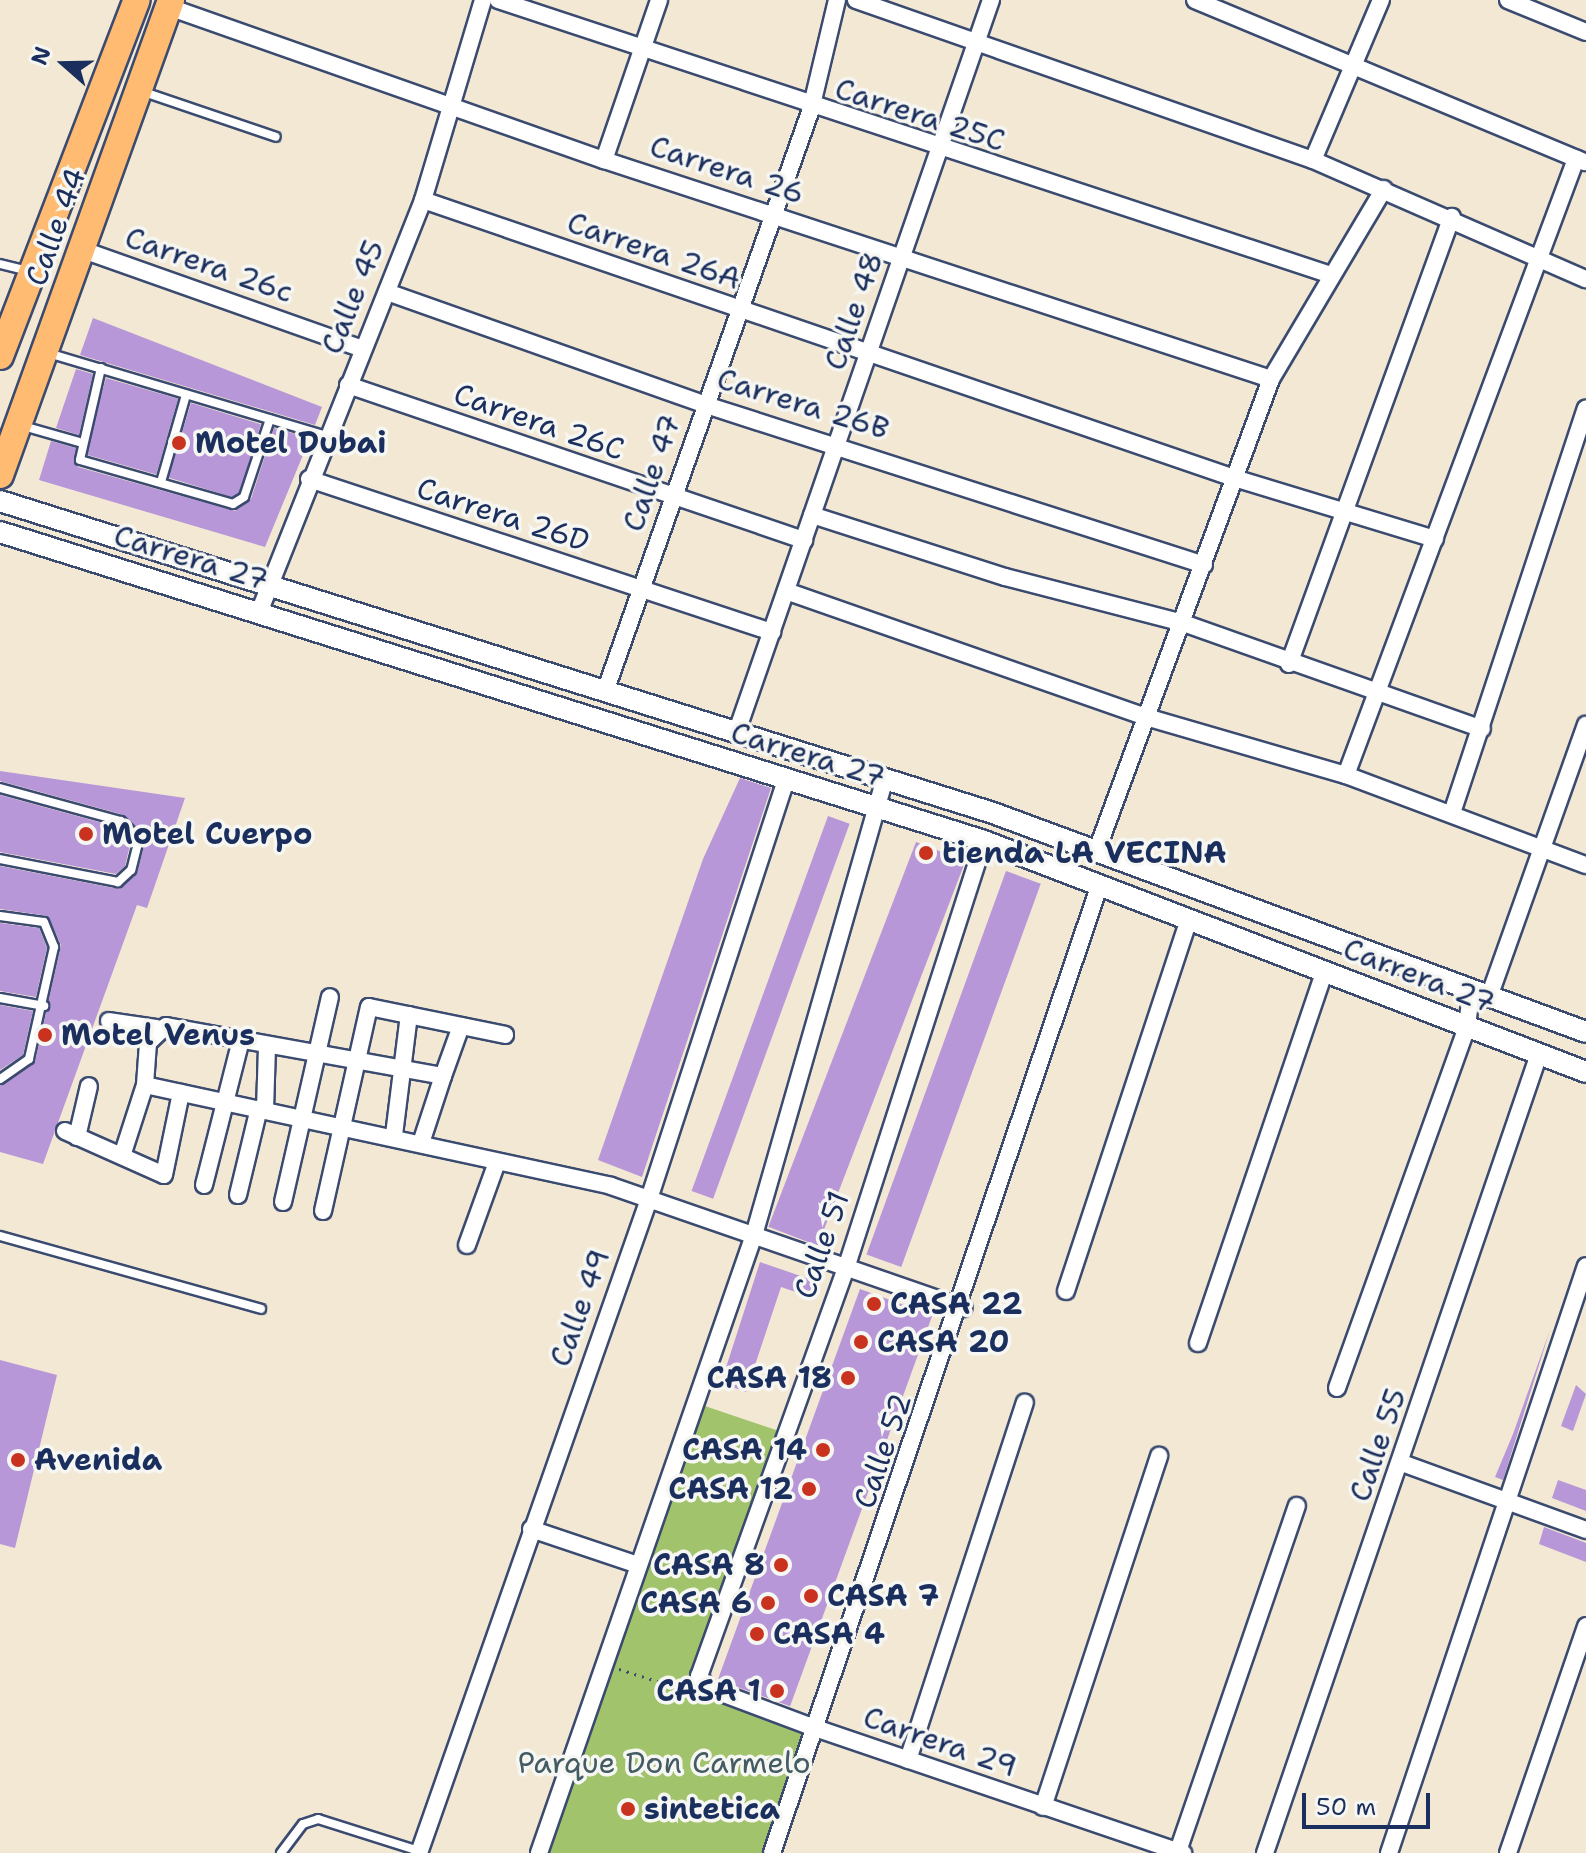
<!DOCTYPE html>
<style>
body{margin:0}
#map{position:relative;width:1586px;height:1853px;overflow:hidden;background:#f2e8d4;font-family:"Shantell Sans",sans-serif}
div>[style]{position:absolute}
.green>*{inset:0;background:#a1c36b}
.building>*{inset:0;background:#b797d8;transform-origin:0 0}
.path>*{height:3px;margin-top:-1.5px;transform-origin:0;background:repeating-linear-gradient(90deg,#3b4b70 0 2px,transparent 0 8px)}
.roads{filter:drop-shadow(2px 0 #3b4b70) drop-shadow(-2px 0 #3b4b70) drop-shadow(0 2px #3b4b70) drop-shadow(0 -2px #3b4b70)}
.service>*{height:8px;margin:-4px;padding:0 4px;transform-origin:4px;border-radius:4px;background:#fff}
.minor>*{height:16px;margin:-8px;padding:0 8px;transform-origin:8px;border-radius:8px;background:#fff}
.tertiary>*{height:20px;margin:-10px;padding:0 10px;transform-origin:10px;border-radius:10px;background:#fff}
.primary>*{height:26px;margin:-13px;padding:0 13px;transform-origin:13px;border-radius:13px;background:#ffbb71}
.dots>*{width:22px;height:22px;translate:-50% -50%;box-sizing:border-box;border:4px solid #f6f6f2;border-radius:50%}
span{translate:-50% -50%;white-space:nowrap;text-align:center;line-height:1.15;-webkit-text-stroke:7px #f6f6f2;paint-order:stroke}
.street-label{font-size:30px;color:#1b2f5e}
.poi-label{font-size:30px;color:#1b2f5e;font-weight:700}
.left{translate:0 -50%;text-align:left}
.right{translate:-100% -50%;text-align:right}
.park-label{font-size:30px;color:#435b62}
.north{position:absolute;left:24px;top:24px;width:80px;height:80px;-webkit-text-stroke:6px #f6f6f2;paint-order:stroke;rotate:290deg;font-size:22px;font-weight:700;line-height:32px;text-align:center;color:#1b2f5e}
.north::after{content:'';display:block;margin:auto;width:28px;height:36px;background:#1b2f5e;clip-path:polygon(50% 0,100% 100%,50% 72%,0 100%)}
.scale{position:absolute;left:1302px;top:1793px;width:128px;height:36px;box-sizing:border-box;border:4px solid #1b2f5e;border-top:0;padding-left:10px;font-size:24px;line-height:28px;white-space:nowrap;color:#1b2f5e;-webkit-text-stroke:6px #f6f6f2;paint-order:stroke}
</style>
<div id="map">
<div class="green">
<div style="clip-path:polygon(696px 1403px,782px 1432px,701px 1681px,815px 1728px,772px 1853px,539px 1853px)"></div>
</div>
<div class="building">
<div style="clip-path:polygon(93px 318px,322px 407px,315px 425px,80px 355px)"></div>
<div style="clip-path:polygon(76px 369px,93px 374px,79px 435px,56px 428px)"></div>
<div style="left:106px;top:378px;width:75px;height:79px;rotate:16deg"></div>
<div style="left:191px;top:403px;width:73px;height:78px;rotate:17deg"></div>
<div style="clip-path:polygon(274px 428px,310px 438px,265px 547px,39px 480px,51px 441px,76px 448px,78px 467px,235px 511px,251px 499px)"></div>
<div style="clip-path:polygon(0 771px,185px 798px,147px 908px,137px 905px,43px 1164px,0 1152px,0 1086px,35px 1062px,61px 945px,48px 916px,0 909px,0 866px,119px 889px,137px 873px,146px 838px,124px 815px,0 781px)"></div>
<div style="clip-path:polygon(740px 778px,771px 788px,642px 1177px,598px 1160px,703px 859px)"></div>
<div style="clip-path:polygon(0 795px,117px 827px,131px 841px,125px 866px,116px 874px,0 852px)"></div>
<div style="left:828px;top:816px;width:23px;height:399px;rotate:20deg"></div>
<div style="left:916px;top:842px;width:53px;height:412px;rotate:21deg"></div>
<div style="left:1006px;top:871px;width:37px;height:408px;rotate:20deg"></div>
<div style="clip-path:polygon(0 923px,39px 928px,47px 948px,36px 997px,0 991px)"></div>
<div style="clip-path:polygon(0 1005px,33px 1011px,23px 1055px,0 1070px)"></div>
<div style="clip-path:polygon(760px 1262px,818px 1282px,813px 1298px,781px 1287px,746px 1392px,721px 1383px)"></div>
<div style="left:860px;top:1289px;width:77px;height:416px;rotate:20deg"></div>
<div style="clip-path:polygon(1550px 1330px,1503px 1480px,1495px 1477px,1513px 1434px)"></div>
<div style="clip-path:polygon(0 1360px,57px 1375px,15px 1548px,0 1544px)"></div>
<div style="clip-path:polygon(1576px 1385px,1586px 1394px,1573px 1431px,1561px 1426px)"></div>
<div style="clip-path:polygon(1558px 1480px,1586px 1490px,1586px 1511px,1552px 1498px)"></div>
<div style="clip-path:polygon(1544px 1527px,1586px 1543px,1586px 1562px,1539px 1544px)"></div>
</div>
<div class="path">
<div style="left:619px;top:1669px;width:72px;rotate:17.7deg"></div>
</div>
<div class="roads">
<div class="service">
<div style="left:144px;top:92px;width:139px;rotate:18.8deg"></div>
<div style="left:0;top:264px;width:30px;rotate:14deg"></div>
<div style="left:48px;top:353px;width:291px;rotate:16.6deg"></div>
<div style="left:101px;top:368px;width:94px;rotate:102.9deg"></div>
<div style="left:80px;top:460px;width:159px;rotate:16deg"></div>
<div style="left:233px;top:504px;width:13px;rotate:-32deg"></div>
<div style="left:244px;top:497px;width:82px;rotate:-71.6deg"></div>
<div style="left:23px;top:426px;width:58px;rotate:15.9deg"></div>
<div style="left:161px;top:482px;width:91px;rotate:-74deg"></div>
<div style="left:0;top:788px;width:125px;rotate:15.3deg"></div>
<div style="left:121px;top:821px;width:25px;rotate:45deg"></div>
<div style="left:139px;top:839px;width:32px;rotate:104deg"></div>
<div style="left:131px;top:870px;width:18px;rotate:137deg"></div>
<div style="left:118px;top:882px;width:120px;rotate:-169deg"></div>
<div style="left:0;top:916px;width:44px;rotate:7.8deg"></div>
<div style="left:44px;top:922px;width:27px;rotate:68deg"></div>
<div style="left:54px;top:947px;width:115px;rotate:102.6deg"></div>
<div style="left:29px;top:1059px;width:35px;rotate:145deg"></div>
<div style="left:0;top:998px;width:45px;rotate:10.3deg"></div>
<div style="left:0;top:1236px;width:271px;rotate:15.6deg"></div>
<div style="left:281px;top:1853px;width:36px;rotate:-53deg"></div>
<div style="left:303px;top:1824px;width:16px;rotate:-18deg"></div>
<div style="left:318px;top:1819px;width:106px;rotate:17.6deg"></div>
</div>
<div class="minor">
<div style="left:498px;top:0;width:874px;rotate:18.27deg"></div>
<div style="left:856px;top:0;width:484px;rotate:19.3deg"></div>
<div style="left:1313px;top:160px;width:298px;rotate:23.6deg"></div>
<div style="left:1195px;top:0;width:422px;rotate:22.6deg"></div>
<div style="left:1508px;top:0;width:84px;rotate:22.3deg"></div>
<div style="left:169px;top:7px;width:461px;rotate:19.4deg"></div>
<div style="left:604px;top:160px;width:702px;rotate:18.18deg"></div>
<div style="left:604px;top:160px;width:169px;rotate:-71deg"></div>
<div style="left:1313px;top:160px;width:174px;rotate:-67deg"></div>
<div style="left:423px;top:200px;width:857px;rotate:18.92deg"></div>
<div style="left:1234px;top:478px;width:210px;rotate:16.9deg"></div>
<div style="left:83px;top:250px;width:296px;rotate:19.5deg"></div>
<div style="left:387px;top:292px;width:338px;rotate:19.5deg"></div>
<div style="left:706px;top:405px;width:523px;rotate:17.81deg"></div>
<div style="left:348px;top:385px;width:482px;rotate:18.8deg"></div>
<div style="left:309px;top:479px;width:488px;rotate:18.3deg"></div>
<div style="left:812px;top:515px;width:203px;rotate:17.8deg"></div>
<div style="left:1005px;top:577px;width:184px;rotate:14.5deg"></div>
<div style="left:1183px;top:623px;width:317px;rotate:19.5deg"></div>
<div style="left:786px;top:591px;width:381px;rotate:19.3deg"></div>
<div style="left:1146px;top:717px;width:208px;rotate:16.2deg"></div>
<div style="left:1346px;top:775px;width:256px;rotate:20.6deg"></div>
<div style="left:260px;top:610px;width:441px;rotate:-68.3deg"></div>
<div style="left:423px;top:200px;width:209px;rotate:-73.3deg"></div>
<div style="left:1289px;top:664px;width:476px;rotate:-70deg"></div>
<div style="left:606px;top:689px;width:615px;rotate:-70.53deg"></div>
<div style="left:811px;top:109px;width:112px;rotate:-76.6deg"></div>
<div style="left:737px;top:731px;width:774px;rotate:-70.84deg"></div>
<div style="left:1346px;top:775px;width:658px;rotate:-69.53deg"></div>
<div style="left:1452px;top:813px;width:426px;rotate:-71.7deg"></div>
<div style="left:984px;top:841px;width:449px;rotate:107.9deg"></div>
<div style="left:846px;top:1268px;width:434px;rotate:109.8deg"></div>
<div style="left:699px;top:1676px;width:15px;rotate:53deg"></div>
<div style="left:708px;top:1688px;width:114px;rotate:20.5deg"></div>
<div style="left:815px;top:1728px;width:389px;rotate:18.8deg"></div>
<div style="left:1097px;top:850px;width:502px;rotate:-69.72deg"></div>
<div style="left:1271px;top:379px;width:221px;rotate:-59.3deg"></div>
<div style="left:1489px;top:997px;width:289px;rotate:-70.4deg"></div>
<div style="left:109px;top:1021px;width:48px;rotate:8.5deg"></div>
<div style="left:443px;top:1076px;width:53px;rotate:-70.2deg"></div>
<div style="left:265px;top:1110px;width:65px;rotate:-88.2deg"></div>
<div style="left:65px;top:1131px;width:108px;rotate:24deg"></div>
<div style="left:164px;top:1175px;width:84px;rotate:-78.3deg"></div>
<div style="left:394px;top:1135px;width:121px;rotate:-82.9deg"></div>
<div style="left:77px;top:1137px;width:52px;rotate:-76.8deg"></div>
<div style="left:422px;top:1140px;width:67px;rotate:-71.8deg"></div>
<div style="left:443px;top:1076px;width:281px;rotate:-169.8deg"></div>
<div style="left:166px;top:1026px;width:25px;rotate:137deg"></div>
<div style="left:148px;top:1043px;width:42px;rotate:94.1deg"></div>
<div style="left:145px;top:1085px;width:477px;rotate:12.2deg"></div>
<div style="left:611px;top:1186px;width:373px;rotate:19.1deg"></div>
<div style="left:122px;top:1156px;width:75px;rotate:-72.1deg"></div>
<div style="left:204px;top:1185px;width:150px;rotate:-75.7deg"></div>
<div style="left:238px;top:1195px;width:89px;rotate:-76.4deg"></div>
<div style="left:283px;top:1202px;width:210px;rotate:-77.1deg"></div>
<div style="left:323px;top:1211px;width:209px;rotate:-77.3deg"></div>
<div style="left:369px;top:1007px;width:139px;rotate:11.6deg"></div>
<div style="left:467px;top:1245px;width:88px;rotate:-70.1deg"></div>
<div style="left:1066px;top:1291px;width:392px;rotate:-71.7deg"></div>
<div style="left:1198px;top:1343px;width:393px;rotate:-71.2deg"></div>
<div style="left:1337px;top:1388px;width:385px;rotate:-70.2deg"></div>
<div style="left:1467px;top:1026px;width:34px;rotate:-83deg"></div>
<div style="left:1402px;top:1463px;width:196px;rotate:20deg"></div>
<div style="left:531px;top:1529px;width:113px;rotate:18.6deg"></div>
<div style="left:908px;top:1760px;width:376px;rotate:-71.9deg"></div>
<div style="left:1043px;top:1807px;width:370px;rotate:-71.7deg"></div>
<div style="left:1178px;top:1851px;width:365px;rotate:-71deg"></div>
<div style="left:419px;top:1853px;width:693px;rotate:-70.62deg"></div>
<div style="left:649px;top:1199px;width:442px;rotate:-71.9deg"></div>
<div style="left:539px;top:1853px;width:654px;rotate:-70.82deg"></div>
<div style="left:754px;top:1235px;width:476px;rotate:-74deg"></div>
<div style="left:772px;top:1853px;width:1023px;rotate:-71.3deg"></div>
<div style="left:1265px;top:1853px;width:845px;rotate:-71.07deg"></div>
<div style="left:1389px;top:1853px;width:619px;rotate:-71.45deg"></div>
<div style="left:1508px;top:1853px;width:240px;rotate:-71deg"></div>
</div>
<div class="tertiary">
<div style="left:0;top:501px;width:1041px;rotate:17.44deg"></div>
<div style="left:993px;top:813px;width:632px;rotate:20.27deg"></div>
<div style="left:0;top:532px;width:1031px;rotate:17.43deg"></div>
<div style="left:984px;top:841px;width:645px;rotate:20.99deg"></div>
</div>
<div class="primary">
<div style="left:0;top:356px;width:381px;rotate:-69deg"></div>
<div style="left:0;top:475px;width:505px;rotate:-70.2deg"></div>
</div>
</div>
<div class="dots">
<div style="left:179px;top:443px;background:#c8321e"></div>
<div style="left:86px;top:834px;background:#c8321e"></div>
<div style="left:926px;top:853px;background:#c8321e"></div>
<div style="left:45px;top:1035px;background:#c8321e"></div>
<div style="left:874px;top:1304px;background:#c8321e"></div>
<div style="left:861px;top:1342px;background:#c8321e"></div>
<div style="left:848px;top:1378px;background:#c8321e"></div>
<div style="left:823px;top:1450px;background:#c8321e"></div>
<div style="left:18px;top:1460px;background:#c8321e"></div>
<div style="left:809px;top:1489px;background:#c8321e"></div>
<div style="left:781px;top:1565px;background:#c8321e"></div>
<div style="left:811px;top:1596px;background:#c8321e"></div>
<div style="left:768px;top:1603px;background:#c8321e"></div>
<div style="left:757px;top:1634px;background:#c8321e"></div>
<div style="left:777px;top:1691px;background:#c8321e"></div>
<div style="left:628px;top:1809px;background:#c8321e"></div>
</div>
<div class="street-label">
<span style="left:920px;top:115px;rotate:18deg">Carrera 25C</span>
<span style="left:727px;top:170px;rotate:18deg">Carrera 26</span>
<span style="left:56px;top:227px;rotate:-70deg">Calle 44</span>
<span style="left:654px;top:251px;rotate:19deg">Carrera 26A</span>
<span style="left:209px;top:265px;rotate:19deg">Carrera 26c</span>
<span style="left:353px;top:297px;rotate:-68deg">Calle 45</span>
<span style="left:854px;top:311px;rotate:-71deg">Calle 48</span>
<span style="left:803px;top:404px;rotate:17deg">Carrera 26B</span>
<span style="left:539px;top:422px;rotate:19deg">Carrera 26C</span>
<span style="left:652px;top:473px;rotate:-71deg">Calle 47</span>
<span style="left:503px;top:515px;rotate:18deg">Carrera 26D</span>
<span style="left:191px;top:558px;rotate:17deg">Carrera 27</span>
<span style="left:808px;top:755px;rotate:17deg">Carrera 27</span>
<span style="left:1419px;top:976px;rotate:21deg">Carrera 27</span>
<span style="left:822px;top:1245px;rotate:-71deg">Calle 51</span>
<span style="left:580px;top:1308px;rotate:-70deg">Calle 49</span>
<span style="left:1378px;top:1445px;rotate:-71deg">Calle 55</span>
<span style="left:883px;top:1451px;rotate:-71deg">Calle 52</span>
<span style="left:940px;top:1742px;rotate:19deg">Carrera 29</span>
</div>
<div class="poi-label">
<span class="left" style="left:195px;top:443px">Motel Dubai</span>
<span class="left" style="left:102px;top:834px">Motel Cuerpo</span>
<span class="left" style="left:942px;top:853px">tienda LA VECINA</span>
<span class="left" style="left:61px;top:1035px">Motel Venus</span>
<span class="left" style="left:890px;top:1304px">CASA 22</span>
<span class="left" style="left:877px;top:1342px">CASA 20</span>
<span class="right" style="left:832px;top:1378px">CASA 18</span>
<span class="right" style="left:807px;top:1450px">CASA 14</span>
<span class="left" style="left:34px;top:1460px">Avenida</span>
<span class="right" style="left:793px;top:1489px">CASA 12</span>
<span class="right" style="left:765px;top:1565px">CASA 8</span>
<span class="left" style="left:827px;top:1596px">CASA 7</span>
<span class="right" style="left:752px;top:1603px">CASA 6</span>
<span class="left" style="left:773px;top:1634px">CASA 4</span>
<span class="right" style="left:761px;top:1691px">CASA 1</span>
<span class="left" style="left:644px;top:1809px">sintetica</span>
</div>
<div class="park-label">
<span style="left:664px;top:1763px">Parque Don Carmelo</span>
</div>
<div class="north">N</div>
<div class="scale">50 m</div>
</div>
